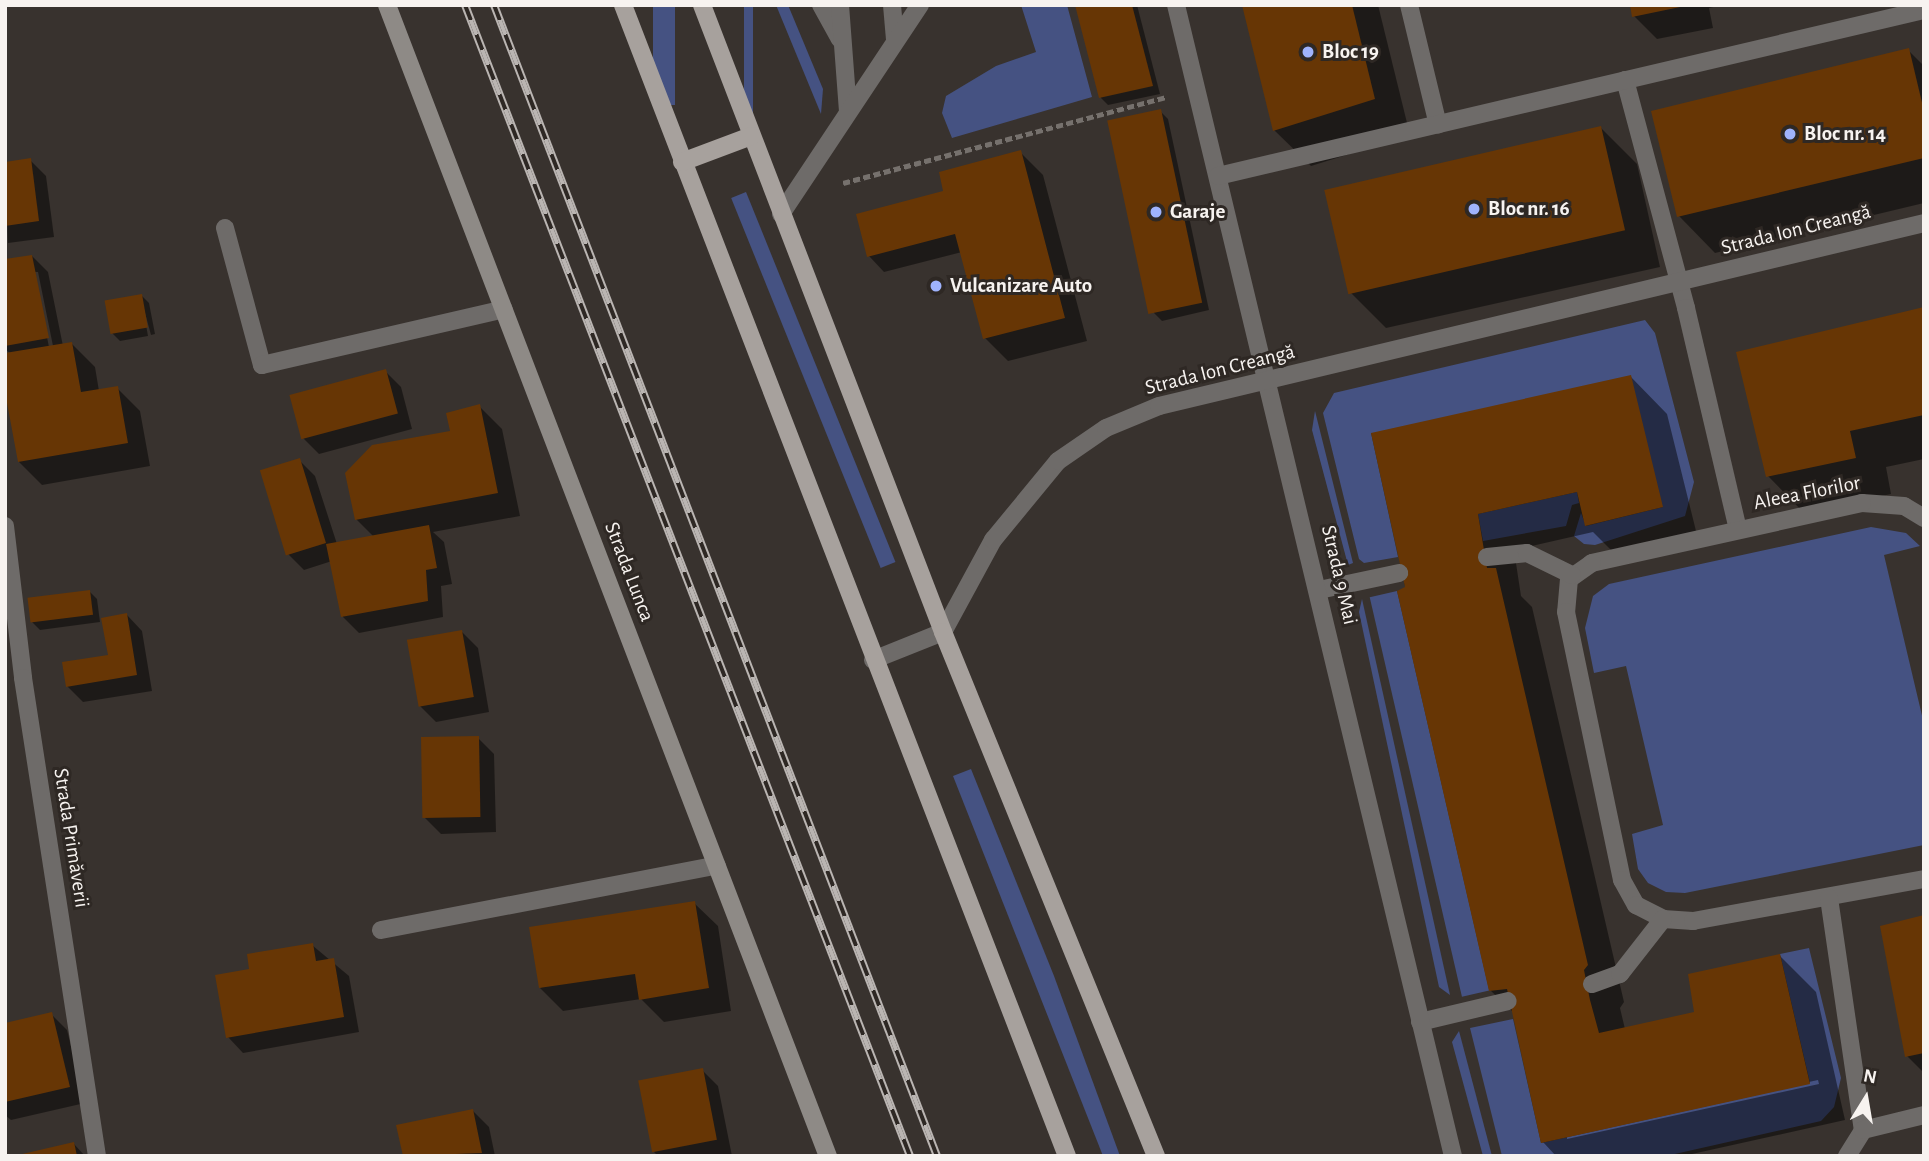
<!DOCTYPE html>
<meta charset="utf-8">
<style>
body{margin:0}
#map{position:relative;width:1929px;height:1161px;overflow:hidden;background:#38322e;font-family:"Alegreya Sans",sans-serif}
div>[style]{position:absolute}
.green>*{inset:0;background:#455282;transform-origin:0 0}
.shadow>*{inset:0;background:#0007}
.building>*{inset:0;background:#673605;transform-origin:0 0}
.path>*{height:4.5px;margin-top:-2.25px;transform-origin:0;background:repeating-linear-gradient(90deg,#76716d 0 7px,transparent 0 10.5px)}
.service>*{height:18px;margin:-9px;padding:0 9px;transform-origin:9px;border-radius:9px;background:#6e6b69}
.minor>*{height:18px;margin:-9px;padding:0 9px;transform-origin:9px;border-radius:9px;background:#6e6b69}
.tertiary>*{height:18px;margin:-9px;padding:0 9px;transform-origin:9px;border-radius:9px;background:#6e6b69}
.secondary>*{height:18px;margin:-9px;padding:0 9px;transform-origin:9px;border-radius:9px;background:#8e8a86}
.primary>*{height:18px;margin:-9px;padding:0 9px;transform-origin:9px;border-radius:9px;background:#a7a19d}
.rail>*{height:8px;margin-top:-4px;transform-origin:0;background:repeating-linear-gradient(90deg,#2e2824 0 16px,#bab5b2 0 32px);box-sizing:border-box;border-block:2px solid #bab5b2}
.dots>*{width:19px;height:19px;translate:-50% -50%;box-sizing:border-box;border:4px solid #2e2824;border-radius:50%}
span{translate:-50% -50%;white-space:nowrap;text-align:center;line-height:1.15;-webkit-text-stroke:6px #2e2824;paint-order:stroke}
.poi-label{font-size:21px;color:#f7f3f0;font-weight:700}
.left{translate:0 -50%;text-align:left}
.street-label{font-size:21px;color:#f7f3f0}
.frame{position:absolute;inset:0;border:7px solid #f7f3f0;pointer-events:none}
.north{position:absolute;left:1831px;top:1063px;width:70px;height:70px;-webkit-text-stroke:5px #2e2824;paint-order:stroke;rotate:11deg;font-size:19px;font-weight:700;line-height:28px;text-align:center;color:#f7f3f0}
.north::after{content:'';display:block;margin:auto;width:24px;height:32px;background:#f7f3f0;clip-path:polygon(50% 0,100% 100%,50% 72%,0 100%)}
</style>
<div id="map">
<div class="green">
<div style="left:653px;top:5px;width:22px;height:100px"></div>
<div style="left:744px;top:5px;width:9px;height:136px"></div>
<div style="clip-path:polygon(776px 5px,788px 5px,823px 89px,821px 114px)"></div>
<div style="clip-path:polygon(1021px 5px,1067px 5px,1092px 97px,952px 138px,942px 113px,946px 96px,996px 66px,1036px 52px)"></div>
<div style="left:746px;top:192px;width:399px;height:16px;rotate:68deg"></div>
<div style="clip-path:polygon(1645px 320px,1655px 333px,1694px 482px,1685px 516px,1595px 545px,1584px 544px,1574px 536px,1581px 513px,1586px 526px,1663px 507px,1371px 433px,1398px 557px,1364px 563px,1359px 559px,1323px 413px,1334px 393px)"></div>
<div style="clip-path:polygon(1315px 411px,1353px 563px,1348px 565px,1312px 430px)"></div>
<div style="clip-path:polygon(1577px 492px,1579px 503px,1572px 505px,1566px 526px,1483px 541px,1478px 514px)"></div>
<div style="clip-path:polygon(1871px 527px,1906px 533px,1920px 546px,1884px 555px,1924px 724px,1924px 845px,1685px 893px,1666px 892px,1648px 883px,1638px 869px,1632px 834px,1663px 825px,1626px 666px,1594px 673px,1585px 628px,1593px 596px,1609px 584px)"></div>
<div style="left:1397px;top:591px;width:410px;height:28px;rotate:77deg"></div>
<div style="clip-path:polygon(1362px 599px,1450px 995px,1439px 987px,1359px 612px)"></div>
<div style="clip-path:polygon(971px 769px,1054px 976px,1120px 1156px,1103px 1156px,953px 776px)"></div>
<div style="clip-path:polygon(1809px 948px,1841px 1078px,1834px 1107px,1821px 1121px,1666px 1156px,1502px 1156px,1470px 1028px,1513px 1019px,1541px 1143px,1810px 1083px,1780px 954px)"></div>
<div style="clip-path:polygon(1459px 1031px,1492px 1156px,1483px 1156px,1452px 1042px)"></div>
</div>
<div class="shadow">
<div style="clip-path:polygon(1077px 5px,1137px 5px,1160px 94px,1108px 105px,1101px 98px)"></div>
<div style="clip-path:polygon(1244px 5px,1378px 5px,1410px 135px,1311px 166px,1274px 130px)"></div>
<div style="clip-path:polygon(1631px 5px,1722px 5px,1709px 8px,1713px 28px,1657px 39px,1634px 16px)"></div>
<div style="clip-path:polygon(1908px 50px,1924px 66px,1924px 203px,1715px 253px,1679px 216px)"></div>
<div style="clip-path:polygon(1160px 111px,1168px 119px,1209px 310px,1162px 321px,1154px 313px)"></div>
<div style="clip-path:polygon(1601px 128px,1637px 164px,1660px 267px,1386px 328px,1349px 291px)"></div>
<div style="clip-path:polygon(1020px 152px,1043px 175px,1087px 341px,1008px 361px,985px 338px,962px 252px,884px 272px,869px 256px)"></div>
<div style="clip-path:polygon(30px 160px,46px 176px,54px 237px,8px 243px,5px 163px)"></div>
<div style="clip-path:polygon(evenodd,32px 256px,48px 272px,63px 346px,72px 344px,95px 367px,99px 391px,117px 388px,140px 411px,150px 466px,42px 485px,19px 462px,11px 354px,5px 349px,5px 261px,32px 256px,34px 272px,38px 272px,53px 346px,49px 347px,34px 272px)"></div>
<div style="clip-path:polygon(141px 295px,149px 303px,155px 334px,151px 335px,142px 302px,148px 336px,120px 341px,112px 333px)"></div>
<div style="clip-path:polygon(1924px 309px,1924px 459px,1886px 467px,1891px 494px,1804px 513px,1768px 476px)"></div>
<div style="clip-path:polygon(385px 371px,401px 387px,412px 429px,319px 454px,303px 438px)"></div>
<div style="clip-path:polygon(evenodd,1631px 377px,1667px 414px,1699px 543px,1623px 562px,1593px 532px,1514px 550px,1521px 596px,1532px 607px,1624px 1002px,1620px 1008px,1625px 1029px,1696px 1013px,1780px 956px,1816px 992px,1845px 1120px,1683px 1156px,1556px 1156px,1543px 1142px,1514px 1013px,1490px 990px,1373px 434px,1631px 377px,1818px 1080px,1819px 1084px,1567px 1139px,1567px 1135px,1818px 1080px)"></div>
<div style="clip-path:polygon(479px 406px,502px 429px,520px 516px,433px 532px,444px 542px,452px 584px,441px 586px,443px 617px,359px 633px,343px 617px,332px 561px,304px 570px,288px 554px,299px 460px,315px 476px,337px 544px,374px 537px,356px 519px)"></div>
<div style="clip-path:polygon(89px 591px,97px 599px,100px 622px,40px 630px,32px 622px)"></div>
<div style="clip-path:polygon(127px 615px,142px 631px,152px 691px,83px 702px,67px 686px,110px 657px)"></div>
<div style="clip-path:polygon(462px 632px,478px 648px,489px 712px,436px 722px,420px 706px)"></div>
<div style="clip-path:polygon(478px 738px,494px 754px,496px 832px,441px 834px,425px 818px)"></div>
<div style="clip-path:polygon(694px 903px,718px 926px,731px 1011px,664px 1022px,641px 999px,563px 1011px,540px 988px)"></div>
<div style="clip-path:polygon(1924px 917px,1924px 1073px,1907px 1056px)"></div>
<div style="clip-path:polygon(312px 945px,349px 976px,359px 1032px,243px 1053px,228px 1037px,251px 970px)"></div>
<div style="clip-path:polygon(51px 1014px,67px 1030px,85px 1103px,11px 1120px,5px 1115px,5px 1025px)"></div>
<div style="clip-path:polygon(702px 1070px,718px 1086px,732px 1156px,658px 1156px,654px 1152px)"></div>
<div style="clip-path:polygon(473px 1111px,489px 1127px,495px 1156px,404px 1156px)"></div>
<div style="clip-path:polygon(74px 1144px,85px 1156px,21px 1156px)"></div>
</div>
<div class="building">
<div style="clip-path:polygon(1075px 5px,1132px 5px,1153px 86px,1099px 98px)"></div>
<div style="clip-path:polygon(1242px 5px,1352px 5px,1375px 99px,1273px 131px)"></div>
<div style="clip-path:polygon(1630px 5px,1685px 5px,1685px 6px,1632px 17px)"></div>
<div style="clip-path:polygon(1909px 48px,1924px 111px,1924px 158px,1677px 217px,1651px 111px)"></div>
<div style="left:1161px;top:109px;width:198px;height:55px;rotate:78deg"></div>
<div style="left:1601px;top:126px;width:107px;height:284px;rotate:77deg"></div>
<div style="clip-path:polygon(1021px 150px,1065px 318px,983px 339px,955px 234px,867px 257px,856px 214px,943px 191px,939px 172px)"></div>
<div style="clip-path:polygon(31px 158px,39px 221px,5px 226px,5px 162px)"></div>
<div style="clip-path:polygon(32px 255px,49px 338px,5px 346px,5px 259px)"></div>
<div style="left:142px;top:294px;width:34px;height:38px;rotate:80deg"></div>
<div style="clip-path:polygon(1924px 307px,1924px 415px,1850px 431px,1856px 458px,1766px 477px,1736px 352px)"></div>
<div style="clip-path:polygon(72px 342px,81px 392px,118px 386px,128px 443px,18px 462px,5px 392px,5px 353px)"></div>
<div style="left:386px;top:369px;width:46px;height:100px;rotate:75deg"></div>
<div style="clip-path:polygon(1631px 375px,1663px 507px,1585px 526px,1577px 492px,1478px 514px,1487px 568px,1496px 568px,1588px 965px,1584px 970px,1590px 1000px,1599px 1033px,1694px 1012px,1688px 974px,1780px 954px,1810px 1084px,1541px 1143px,1507px 989px,1489px 991px,1397px 591px,1405px 587px,1371px 433px)"></div>
<div style="clip-path:polygon(480px 404px,498px 493px,355px 520px,345px 473px,372px 445px,450px 431px,446px 413px)"></div>
<div style="left:300px;top:458px;width:89px;height:42px;rotate:73deg"></div>
<div style="clip-path:polygon(429px 525px,437px 568px,426px 570px,428px 601px,341px 617px,326px 544px)"></div>
<div style="left:90px;top:590px;width:25px;height:63px;rotate:83deg"></div>
<div style="clip-path:polygon(127px 613px,137px 675px,66px 687px,62px 662px,108px 655px,101px 618px)"></div>
<div style="left:462px;top:630px;width:68px;height:56px;rotate:80deg"></div>
<div style="left:479px;top:736px;width:81px;height:58px;rotate:89deg"></div>
<div style="clip-path:polygon(695px 901px,709px 988px,639px 1000px,635px 974px,539px 988px,529px 927px)"></div>
<div style="clip-path:polygon(1924px 915px,1924px 1053px,1905px 1057px,1880px 926px)"></div>
<div style="clip-path:polygon(313px 943px,316px 961px,334px 958px,344px 1017px,226px 1038px,215px 975px,249px 969px,247px 954px)"></div>
<div style="clip-path:polygon(52px 1012px,70px 1087px,5px 1102px,5px 1023px)"></div>
<div style="left:703px;top:1068px;width:73px;height:66px;rotate:79deg"></div>
<div style="clip-path:polygon(473px 1109px,482px 1153px,403px 1156px,396px 1125px)"></div>
<div style="clip-path:polygon(74px 1142px,77px 1156px,18px 1156px,18px 1155px)"></div>
</div>
<div class="path">
<div style="left:843px;top:183px;width:334px;rotate:-14.9deg"></div>
</div>
<div class="service">
<div style="left:821px;top:5px;width:39px;rotate:61deg"></div>
<div style="left:840px;top:5px;width:107px;rotate:85.7deg"></div>
<div style="left:892px;top:5px;width:36px;rotate:85deg"></div>
<div style="left:1625px;top:80px;width:236px;rotate:75deg"></div>
<div style="left:1686px;top:308px;width:227px;rotate:76.8deg"></div>
<div style="left:781px;top:214px;width:251px;rotate:-56.4deg"></div>
<div style="left:1924px;top:518px;width:23px;rotate:-149deg"></div>
<div style="left:1904px;top:506px;width:42px;rotate:-175.9deg"></div>
<div style="left:1862px;top:503px;width:277px;rotate:167.5deg"></div>
<div style="left:1592px;top:563px;width:28px;rotate:145deg"></div>
<div style="left:1569px;top:579px;width:33px;rotate:95deg"></div>
<div style="left:1566px;top:612px;width:274px;rotate:78.2deg"></div>
<div style="left:1622px;top:880px;width:29px;rotate:61deg"></div>
<div style="left:1636px;top:905px;width:30px;rotate:27deg"></div>
<div style="left:1663px;top:919px;width:30px;rotate:4deg"></div>
<div style="left:1693px;top:921px;width:235px;rotate:-10.3deg"></div>
<div style="left:1487px;top:557px;width:40px;rotate:-5.7deg"></div>
<div style="left:1527px;top:553px;width:50px;rotate:26.1deg"></div>
<div style="left:1319px;top:590px;width:82px;rotate:-12deg"></div>
<div style="left:1829px;top:898px;width:234px;rotate:81.7deg"></div>
<div style="left:1592px;top:984px;width:30px;rotate:-20deg"></div>
<div style="left:1620px;top:974px;width:70px;rotate:-52deg"></div>
<div style="left:1420px;top:1022px;width:90px;rotate:-13.4deg"></div>
<div style="left:1847px;top:1156px;width:31px;rotate:-58deg"></div>
<div style="left:1863px;top:1130px;width:63px;rotate:-13.8deg"></div>
</div>
<div class="minor">
<div style="left:1176px;top:5px;width:1184px;rotate:76.47deg"></div>
<div style="left:1409px;top:5px;width:123px;rotate:76.4deg"></div>
<div style="left:1218px;top:176px;width:725px;rotate:-13.23deg"></div>
<div style="left:225px;top:228px;width:142px;rotate:74.9deg"></div>
<div style="left:262px;top:365px;width:248px;rotate:-13deg"></div>
<div style="left:5px;top:526px;width:153px;rotate:83.2deg"></div>
<div style="left:23px;top:678px;width:484px;rotate:81.2deg"></div>
<div style="left:381px;top:930px;width:342px;rotate:-10.9deg"></div>
</div>
<div class="tertiary">
<div style="left:873px;top:660px;width:75px;rotate:-21.8deg"></div>
<div style="left:943px;top:632px;width:105px;rotate:-61.5deg"></div>
<div style="left:993px;top:540px;width:102px;rotate:-50.6deg"></div>
<div style="left:1058px;top:461px;width:58px;rotate:-34.5deg"></div>
<div style="left:1106px;top:428px;width:57px;rotate:-22.5deg"></div>
<div style="left:1159px;top:406px;width:787px;rotate:-13.45deg"></div>
</div>
<div class="secondary">
<div style="left:387px;top:5px;width:1233px;rotate:69.04deg"></div>
</div>
<div class="primary">
<div style="left:623px;top:5px;width:1234px;rotate:68.91deg"></div>
<div style="left:702px;top:5px;width:672px;rotate:68.97deg"></div>
<div style="left:943px;top:632px;width:566px;rotate:67.88deg"></div>
<div style="left:682px;top:162px;width:74px;rotate:-20.6deg"></div>
</div>
<div class="rail">
<div style="left:465px;top:5px;width:1234px;rotate:68.86deg"></div>
<div style="left:494px;top:5px;width:1233px;rotate:68.95deg"></div>
</div>
<div class="dots">
<div style="left:1308px;top:52px;background:#9fb3fd"></div>
<div style="left:1790px;top:134px;background:#9fb3fd"></div>
<div style="left:1474px;top:209px;background:#9fb3fd"></div>
<div style="left:1156px;top:212px;background:#9fb3fd"></div>
<div style="left:936px;top:286px;background:#9fb3fd"></div>
</div>
<div class="poi-label">
<span class="left" style="left:1322px;top:52px">Bloc 19</span>
<span class="left" style="left:1804px;top:134px">Bloc nr. 14</span>
<span class="left" style="left:1488px;top:209px">Bloc nr. 16</span>
<span class="left" style="left:1170px;top:212px">Garaje</span>
<span class="left" style="left:950px;top:286px">Vulcanizare Auto</span>
</div>
<div class="street-label">
<span style="left:1796px;top:230px;rotate:-14deg">Strada Ion Creangă</span>
<span style="left:1220px;top:370px;rotate:-14deg">Strada Ion Creangă</span>
<span style="left:1807px;top:493px;rotate:-11deg">Aleea Florilor</span>
<span style="left:629px;top:572px;rotate:69deg">Strada Lunca</span>
<span style="left:1339px;top:575px;rotate:77deg">Strada 9 Mai</span>
<span style="left:71px;top:838px;rotate:81deg">Strada Primăverii</span>
</div>
<div class="frame"></div>
<div class="north">N</div>
</div>
